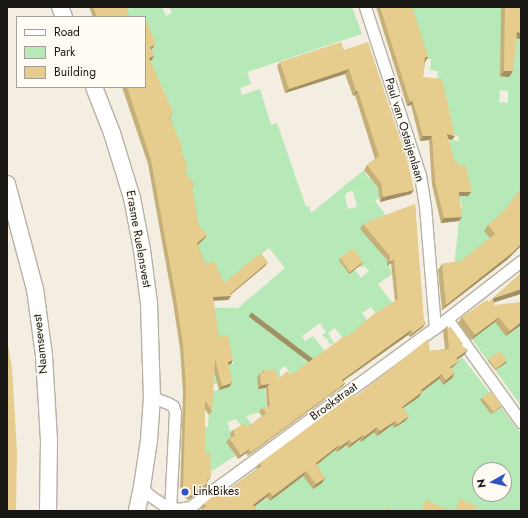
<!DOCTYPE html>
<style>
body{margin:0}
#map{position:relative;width:528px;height:518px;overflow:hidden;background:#f3eee1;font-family:Jost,sans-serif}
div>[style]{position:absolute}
.green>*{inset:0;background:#b7e8b7}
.roads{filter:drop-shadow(1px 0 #b6b1a4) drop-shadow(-1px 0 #b6b1a4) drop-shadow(0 1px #b6b1a4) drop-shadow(0 -1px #b6b1a4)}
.minor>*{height:11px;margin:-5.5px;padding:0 5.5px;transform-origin:5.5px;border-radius:5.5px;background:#fff}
.secondary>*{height:16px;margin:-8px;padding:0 8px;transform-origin:8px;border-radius:8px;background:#fff}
.wall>*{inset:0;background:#c6b07a}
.shaded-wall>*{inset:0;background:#a19063;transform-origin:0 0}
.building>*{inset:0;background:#e6cd8e;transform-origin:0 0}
.dots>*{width:11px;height:11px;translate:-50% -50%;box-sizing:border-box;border:2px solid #fefbf3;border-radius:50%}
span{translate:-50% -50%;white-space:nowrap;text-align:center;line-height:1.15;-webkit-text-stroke:3px #fefbf3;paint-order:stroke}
.street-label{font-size:12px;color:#191713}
.poi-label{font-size:12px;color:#191713}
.left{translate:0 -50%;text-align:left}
.frame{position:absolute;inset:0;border:8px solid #191713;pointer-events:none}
.legend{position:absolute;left:16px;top:16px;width:130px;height:72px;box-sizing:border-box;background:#fefbf3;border:1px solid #a2a099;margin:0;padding:5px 7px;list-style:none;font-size:12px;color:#191713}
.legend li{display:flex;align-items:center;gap:8px;height:20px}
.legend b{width:20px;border:1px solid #a2a099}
.north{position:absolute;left:472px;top:462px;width:40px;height:40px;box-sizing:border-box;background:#fefbf3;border:1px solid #a2a099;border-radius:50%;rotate:262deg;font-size:11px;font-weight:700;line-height:16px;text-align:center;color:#191713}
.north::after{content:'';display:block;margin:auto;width:14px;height:18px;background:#3153c4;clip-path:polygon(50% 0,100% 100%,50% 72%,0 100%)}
</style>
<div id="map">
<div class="green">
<div style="clip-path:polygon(evenodd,122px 7px,162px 7px,166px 16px,172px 13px,169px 7px,352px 7px,362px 34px,247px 72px,251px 84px,240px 88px,242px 95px,260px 89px,271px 125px,277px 123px,306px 207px,309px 206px,311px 213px,364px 170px,368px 178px,370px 177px,374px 180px,379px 187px,379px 198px,375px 201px,385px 214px,386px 221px,394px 220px,395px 228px,387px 229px,387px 238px,376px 247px,385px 258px,387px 257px,387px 266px,389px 265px,392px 274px,378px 284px,397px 309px,390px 315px,387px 312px,384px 314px,382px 312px,377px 315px,371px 307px,362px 313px,368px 321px,360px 328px,368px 340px,360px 346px,352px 335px,345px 341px,335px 328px,328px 333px,335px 345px,333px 347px,339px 353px,330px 360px,326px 355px,318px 360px,321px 363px,312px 369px,308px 365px,301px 370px,306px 377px,297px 383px,285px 366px,280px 370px,280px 377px,284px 384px,279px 387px,283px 404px,286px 407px,283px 410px,280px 405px,276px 408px,273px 373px,264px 374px,264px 377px,257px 377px,258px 389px,265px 389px,267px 410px,246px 416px,252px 425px,245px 431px,236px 419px,227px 422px,230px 431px,235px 430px,236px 438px,227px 442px,235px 456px,212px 471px,208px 465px,207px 457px,202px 456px,202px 428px,208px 427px,209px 411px,202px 411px,202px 402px,204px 402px,203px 394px,229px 387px,228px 382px,208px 385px,208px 381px,215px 380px,213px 368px,234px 363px,234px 358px,212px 361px,210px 356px,201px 358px,200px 356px,227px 350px,225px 339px,216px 342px,212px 314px,198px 316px,196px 307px,238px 308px,285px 268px,269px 248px,212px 295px,207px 297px,203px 274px,212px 268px,211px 265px,202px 268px,196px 252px,195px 247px,204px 238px,197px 230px,194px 232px,192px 228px,191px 223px,194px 219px,191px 205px,188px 206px,186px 193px,191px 188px,189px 186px,182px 190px,180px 188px,181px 184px,178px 180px,182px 177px,181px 174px,185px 172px,178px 157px,177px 151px,179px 149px,167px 121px,170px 120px,168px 117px,170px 116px,160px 94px,165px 91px,163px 88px,155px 91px,149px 78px,152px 77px,152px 74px,147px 62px,151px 59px,147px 51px,152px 49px,152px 46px,145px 28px,145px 17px,125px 17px,122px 7px,353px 191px,357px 207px,348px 209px,345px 196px,347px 192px,353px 191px,122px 7px,352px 250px,359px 261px,358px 263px,362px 268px,365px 266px,369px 271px,361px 278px,344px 255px,352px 250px,122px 7px,320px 323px,326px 332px,322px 335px,328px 340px,329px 345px,331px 343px,333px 345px,329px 348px,331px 352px,327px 354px,313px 336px,305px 341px,302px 336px,320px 323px)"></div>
<div style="clip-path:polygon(evenodd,408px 7px,521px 7px,501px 10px,501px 47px,511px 38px,521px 39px,521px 189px,491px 239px,454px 267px,459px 221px,458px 209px,462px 208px,460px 196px,468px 196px,443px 143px,452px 140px,459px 141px,458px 136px,451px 135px,437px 82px,438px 71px,430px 70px,431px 59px,421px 59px,408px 7px,500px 90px,508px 91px,508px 103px,499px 102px,500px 90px)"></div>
<div style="clip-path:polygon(521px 314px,521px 406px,495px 370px,506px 363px,488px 361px,472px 339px,495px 322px,500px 328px,510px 334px,518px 327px,513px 320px)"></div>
<div style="clip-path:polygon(evenodd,462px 357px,490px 393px,491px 414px,501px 407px,521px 434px,521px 511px,250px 510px,335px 450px,337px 452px,346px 445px,349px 448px,359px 440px,361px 442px,407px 406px,404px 402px,417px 395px,435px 374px,443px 385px,447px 372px,453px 362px,462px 357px,480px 470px,504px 470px,504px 494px,480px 494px,480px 470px)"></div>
</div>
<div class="roads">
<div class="minor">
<div style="left:365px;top:7px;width:177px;rotate:71.9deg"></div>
<div style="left:420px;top:175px;width:31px;rotate:81deg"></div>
<div style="left:425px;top:206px;width:122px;rotate:85.3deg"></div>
<div style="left:447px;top:319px;width:127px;rotate:54.3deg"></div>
<div style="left:152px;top:397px;width:17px;rotate:21deg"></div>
<div style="left:168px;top:403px;width:6px;rotate:31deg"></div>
<div style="left:173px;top:406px;width:6px;rotate:72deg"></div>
<div style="left:175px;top:412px;width:99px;rotate:92.9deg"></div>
<div style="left:142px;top:487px;width:11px;rotate:49deg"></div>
<div style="left:149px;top:495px;width:18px;rotate:34deg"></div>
<div style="left:164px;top:505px;width:14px;rotate:17deg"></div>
<div style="left:177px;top:509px;width:13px;rotate:-9deg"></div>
<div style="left:190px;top:507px;width:303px;rotate:-36.2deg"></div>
<div style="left:435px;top:328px;width:109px;rotate:-37.9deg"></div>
</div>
<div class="secondary">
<div style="left:60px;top:7px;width:11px;rotate:68deg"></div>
<div style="left:94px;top:87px;width:49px;rotate:68.6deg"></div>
<div style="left:112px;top:133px;width:68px;rotate:72.9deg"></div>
<div style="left:132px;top:198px;width:53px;rotate:79.1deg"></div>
<div style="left:142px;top:250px;width:53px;rotate:82.5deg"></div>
<div style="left:149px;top:303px;width:94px;rotate:88.2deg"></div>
<div style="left:152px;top:397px;width:43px;rotate:94deg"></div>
<div style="left:149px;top:440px;width:48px;rotate:98.5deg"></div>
<div style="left:142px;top:487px;width:25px;rotate:102deg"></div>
<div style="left:7px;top:184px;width:109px;rotate:75.1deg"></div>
<div style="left:35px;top:289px;width:68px;rotate:82.3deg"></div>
<div style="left:44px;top:356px;width:84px;rotate:86.6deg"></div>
<div style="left:49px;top:440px;width:71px;rotate:90.8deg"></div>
</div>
</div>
<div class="wall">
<div style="clip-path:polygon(89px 7px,126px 7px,129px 17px,93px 17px)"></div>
<div style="clip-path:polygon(376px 7px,412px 7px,428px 57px,425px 62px,423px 77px,452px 140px,448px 139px,455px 163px,459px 165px,468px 180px,471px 192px,468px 196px,460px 196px,459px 221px,441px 223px,432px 185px,429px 140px,420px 141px,411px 105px,407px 106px)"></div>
<div style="clip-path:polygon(503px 7px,521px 7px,521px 39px,516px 38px,509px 77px,500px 76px,501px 9px)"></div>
<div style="clip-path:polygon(145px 22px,152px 49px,151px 49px,154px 56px,150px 60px,172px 114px,170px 119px,181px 148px,185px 172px,194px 184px,192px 187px,198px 224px,207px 235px,204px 239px,198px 245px,205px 264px,224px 283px,268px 262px,265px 266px,230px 295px,231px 296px,228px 300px,213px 300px,219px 337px,233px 360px,231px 364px,228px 365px,232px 383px,229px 387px,219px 390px,214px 371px,212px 411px,209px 415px,205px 409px,205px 454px,211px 477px,207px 482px,206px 487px,188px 500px,180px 494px,183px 392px,180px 348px,173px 303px,148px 164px,122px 87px,145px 87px)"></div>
<div style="clip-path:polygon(344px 50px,414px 190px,411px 194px,380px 202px,378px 187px,364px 170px,367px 165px,375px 159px,355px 95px,353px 96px,345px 74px,285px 93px,277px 66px,280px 62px)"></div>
<div style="clip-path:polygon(415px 204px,423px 327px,410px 337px,408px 335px,343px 381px,345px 383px,342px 387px,248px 456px,246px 453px,238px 459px,226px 442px,229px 438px,231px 437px,230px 434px,233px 430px,248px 427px,262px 416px,259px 412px,262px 408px,267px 407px,266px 390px,266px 388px,258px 389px,257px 377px,260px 373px,262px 373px,264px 370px,277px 379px,291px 375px,347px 337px,395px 301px,391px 263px,387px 266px,387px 258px,386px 259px,360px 229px,363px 224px)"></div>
<div style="clip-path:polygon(505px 210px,508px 259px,442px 310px,438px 270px,442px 264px,461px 261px,490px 238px,484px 231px,488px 225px)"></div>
<div style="clip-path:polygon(340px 258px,362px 264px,349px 274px,339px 260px)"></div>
<div style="clip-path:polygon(521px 273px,493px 303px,494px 305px,521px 325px,506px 336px,495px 322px,471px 340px,458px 323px,462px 317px,489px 302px)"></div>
<div style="clip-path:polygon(447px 326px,463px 344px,461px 346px,468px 350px,464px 355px,458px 359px,459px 361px,455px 365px,451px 368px,452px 378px,443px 385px,439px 379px,422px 392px,419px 397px,403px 408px,409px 416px,405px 421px,394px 428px,392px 425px,377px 436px,374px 432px,361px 442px,359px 440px,349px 448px,346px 445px,337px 452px,335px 450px,317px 464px,322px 483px,313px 489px,303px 476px,270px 501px,267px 497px,254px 507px,256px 509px,254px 511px,200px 511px,202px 510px,200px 508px,203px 504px,220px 496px,257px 469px,256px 467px,260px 463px,355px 397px,430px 351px,445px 349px,443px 331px)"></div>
<div style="clip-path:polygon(489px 359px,507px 361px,506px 363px,495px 370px,488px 361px)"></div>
<div style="clip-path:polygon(482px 398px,501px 407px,491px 414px,480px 400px)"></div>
</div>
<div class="shaded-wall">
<div style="clip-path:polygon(517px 32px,521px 33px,521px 39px,513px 38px)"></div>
<div style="clip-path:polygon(155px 45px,152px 49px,147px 51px,150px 47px)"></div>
<div style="clip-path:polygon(154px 56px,152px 60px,147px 62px,149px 58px)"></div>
<div style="clip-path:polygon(425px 57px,428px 57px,425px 62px,422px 61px)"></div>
<div style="clip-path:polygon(349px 69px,345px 74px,285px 93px,289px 89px)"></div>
<div style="clip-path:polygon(504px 71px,513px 71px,509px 77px,500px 76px)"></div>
<div style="clip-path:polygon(356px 91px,358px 91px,355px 95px,353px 96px)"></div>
<div style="clip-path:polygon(413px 101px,411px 105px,407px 106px,410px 102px)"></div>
<div style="clip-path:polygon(447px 134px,455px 136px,452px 140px,444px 138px)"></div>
<div style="clip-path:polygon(423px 136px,432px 136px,429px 140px,420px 141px)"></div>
<div style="clip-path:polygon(414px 190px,411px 194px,380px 202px,383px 197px)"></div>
<div style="clip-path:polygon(459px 192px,471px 192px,468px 196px,456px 196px)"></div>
<div style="clip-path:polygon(462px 217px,459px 221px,441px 223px,444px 218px)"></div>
<div style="clip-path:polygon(207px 235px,204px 239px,195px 247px,197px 243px)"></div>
<div style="clip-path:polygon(521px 244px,521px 246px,508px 259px,442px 310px,446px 305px)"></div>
<div style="clip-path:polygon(394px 259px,391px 263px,387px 266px,390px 262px)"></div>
<div style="clip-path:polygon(268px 262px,265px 266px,229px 296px,231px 296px,228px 300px,210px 301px,213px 297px,230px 294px)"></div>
<div style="clip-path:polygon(363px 262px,362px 264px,349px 274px,350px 272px)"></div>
<div style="clip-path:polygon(521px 289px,521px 294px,489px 304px,494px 298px)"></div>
<div style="clip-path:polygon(499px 317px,495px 322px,471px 340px,475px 335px)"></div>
<div style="clip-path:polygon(521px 322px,521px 325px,506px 336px,510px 331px)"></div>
<div style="clip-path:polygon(426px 323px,423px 327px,410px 337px,413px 333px)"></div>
<div style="clip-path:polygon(411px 330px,408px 335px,339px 384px,342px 380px)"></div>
<div style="clip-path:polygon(468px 350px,464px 355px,453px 362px,456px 358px)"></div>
<div style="clip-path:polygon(233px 360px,231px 364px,225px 366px,228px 362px)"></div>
<div style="clip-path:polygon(459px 361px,455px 365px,447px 372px,450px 367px)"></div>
<div style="clip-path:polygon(507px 361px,506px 363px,495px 370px,497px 368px)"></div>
<div style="clip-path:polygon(455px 373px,452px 378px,443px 385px,446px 380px)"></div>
<div style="clip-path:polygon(442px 374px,439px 379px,417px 395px,421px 390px)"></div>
<div style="clip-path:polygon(232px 383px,229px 387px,219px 390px,222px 386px)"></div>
<div style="left:345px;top:383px;width:5px;height:117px;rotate:127deg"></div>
<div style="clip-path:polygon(270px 384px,266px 388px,258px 389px,261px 385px)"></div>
<div style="clip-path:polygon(422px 392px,419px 397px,399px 411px,402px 407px)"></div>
<div style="clip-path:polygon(502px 405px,501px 407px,491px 414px,493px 412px)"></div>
<div style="clip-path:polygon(409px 416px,405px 421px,394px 428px,398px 424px)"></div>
<div style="clip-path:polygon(395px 421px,392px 425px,377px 436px,380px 431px)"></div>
<div style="clip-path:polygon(377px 427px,374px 432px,361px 442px,364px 437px)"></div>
<div style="clip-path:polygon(363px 435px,359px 440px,349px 448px,352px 443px)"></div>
<div style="clip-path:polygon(349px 440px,346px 445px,337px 452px,340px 447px)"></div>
<div style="clip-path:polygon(339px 445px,335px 450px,313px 468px,316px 463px)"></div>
<div style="clip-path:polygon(249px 449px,246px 453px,238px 459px,241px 455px)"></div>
<div style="clip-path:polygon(306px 471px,303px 476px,270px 501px,273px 496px)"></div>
<div style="clip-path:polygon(325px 478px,322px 483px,313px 489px,316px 484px)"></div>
<div style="clip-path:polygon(208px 483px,206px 487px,188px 500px,191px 496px)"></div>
<div style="clip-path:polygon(270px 492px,267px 497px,250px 510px,253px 505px)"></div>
</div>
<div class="building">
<div style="clip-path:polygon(93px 7px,126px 7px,129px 17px,97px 17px)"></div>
<div style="clip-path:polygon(380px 7px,412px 7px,428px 57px,425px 57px,423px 77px,442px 79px,455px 136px,447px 134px,455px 163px,459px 162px,459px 165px,466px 165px,468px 180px,470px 180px,471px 192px,459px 192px,462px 217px,444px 218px,435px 181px,432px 136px,423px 136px,413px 101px,410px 102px)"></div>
<div style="clip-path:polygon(505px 7px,521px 7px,521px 33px,517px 32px,513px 71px,504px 71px)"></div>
<div style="clip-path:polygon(145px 22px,147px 22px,155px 42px,155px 45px,150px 47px,154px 56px,149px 58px,173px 112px,171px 113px,172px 116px,169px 117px,182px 146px,180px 147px,188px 168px,184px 171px,194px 184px,192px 186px,198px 224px,207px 235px,197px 243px,205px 264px,214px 261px,224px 283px,261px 253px,268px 262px,230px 294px,231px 296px,213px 297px,219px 337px,228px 335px,233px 360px,228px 362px,232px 383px,222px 386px,215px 359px,212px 411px,205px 400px,205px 454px,210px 452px,211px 477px,206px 480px,208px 483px,191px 496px,183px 490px,186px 388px,183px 344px,176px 298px,151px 160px,127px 87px,145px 87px)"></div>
<div style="clip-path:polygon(341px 42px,344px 50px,368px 42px,408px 163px,414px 190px,383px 197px,381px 183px,367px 165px,379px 156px,358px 91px,356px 91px,349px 69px,289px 89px,280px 62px)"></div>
<div style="clip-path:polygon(521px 188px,521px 244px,512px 253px,446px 305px,442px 264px,461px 261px,495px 234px,488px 225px,505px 210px)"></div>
<div style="clip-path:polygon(415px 204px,424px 320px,426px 323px,413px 333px,411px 330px,342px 380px,345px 383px,251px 452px,249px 449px,241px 455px,229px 438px,235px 436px,233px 430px,245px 423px,248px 427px,266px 413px,262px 408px,270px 406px,268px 386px,270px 384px,261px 385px,260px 373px,264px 373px,264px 370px,276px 369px,277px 379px,288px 371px,291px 375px,346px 335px,347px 337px,374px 314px,398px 299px,394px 259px,390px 262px,390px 254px,389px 255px,363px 224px)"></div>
<div style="clip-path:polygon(350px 250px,355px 250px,363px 262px,350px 272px,340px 258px)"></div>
<div style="clip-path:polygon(521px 273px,521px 289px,494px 298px)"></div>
<div style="clip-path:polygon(493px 299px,494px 305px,521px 302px,521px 322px,510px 331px,499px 317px,475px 335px,462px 317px,482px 303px,487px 300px,489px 302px)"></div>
<div style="clip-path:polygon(447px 326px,448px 328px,451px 327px,463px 344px,461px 345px,468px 350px,456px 358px,459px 361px,450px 367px,455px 373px,446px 380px,442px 374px,421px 390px,422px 392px,402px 407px,409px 416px,398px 424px,395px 421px,380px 431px,377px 427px,364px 437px,363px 435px,352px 443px,349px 440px,340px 447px,339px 445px,316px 463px,325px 478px,316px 484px,306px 471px,273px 496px,270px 492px,253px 505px,256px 509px,253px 511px,200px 511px,207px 506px,203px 504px,217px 493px,220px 496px,237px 484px,262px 466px,260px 463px,353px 394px,355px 397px,428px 339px,430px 351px,449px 349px)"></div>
<div style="clip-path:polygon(7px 339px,12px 368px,17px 452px,16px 511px,7px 511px)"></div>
<div style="left:500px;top:351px;width:12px;height:14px;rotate:55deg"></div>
<div style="left:491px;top:391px;width:18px;height:11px;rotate:52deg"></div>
<div style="clip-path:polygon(460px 499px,477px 506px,474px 511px,455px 511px)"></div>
<div style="clip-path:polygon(426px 500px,451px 511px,421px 511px)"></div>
<div style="clip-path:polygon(387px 507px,396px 511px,385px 511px)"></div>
</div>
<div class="dots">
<div style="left:185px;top:492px;background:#3153c4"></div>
</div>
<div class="street-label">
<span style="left:404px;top:130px;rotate:73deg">Paul van Ostaijenlaan</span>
<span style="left:138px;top:239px;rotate:80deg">Erasme Ruelensvest</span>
<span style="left:41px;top:344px;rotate:-96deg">Naamsevest</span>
<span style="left:334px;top:402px;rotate:-36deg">Broekstraat</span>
</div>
<div class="poi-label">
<span class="left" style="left:193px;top:492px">LinkBikes</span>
</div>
<div class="frame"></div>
<ul class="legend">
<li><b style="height:5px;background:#fff"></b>Road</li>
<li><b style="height:11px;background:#b7e8b7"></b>Park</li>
<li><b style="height:11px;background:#e6cd8e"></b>Building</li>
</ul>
<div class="north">N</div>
</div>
